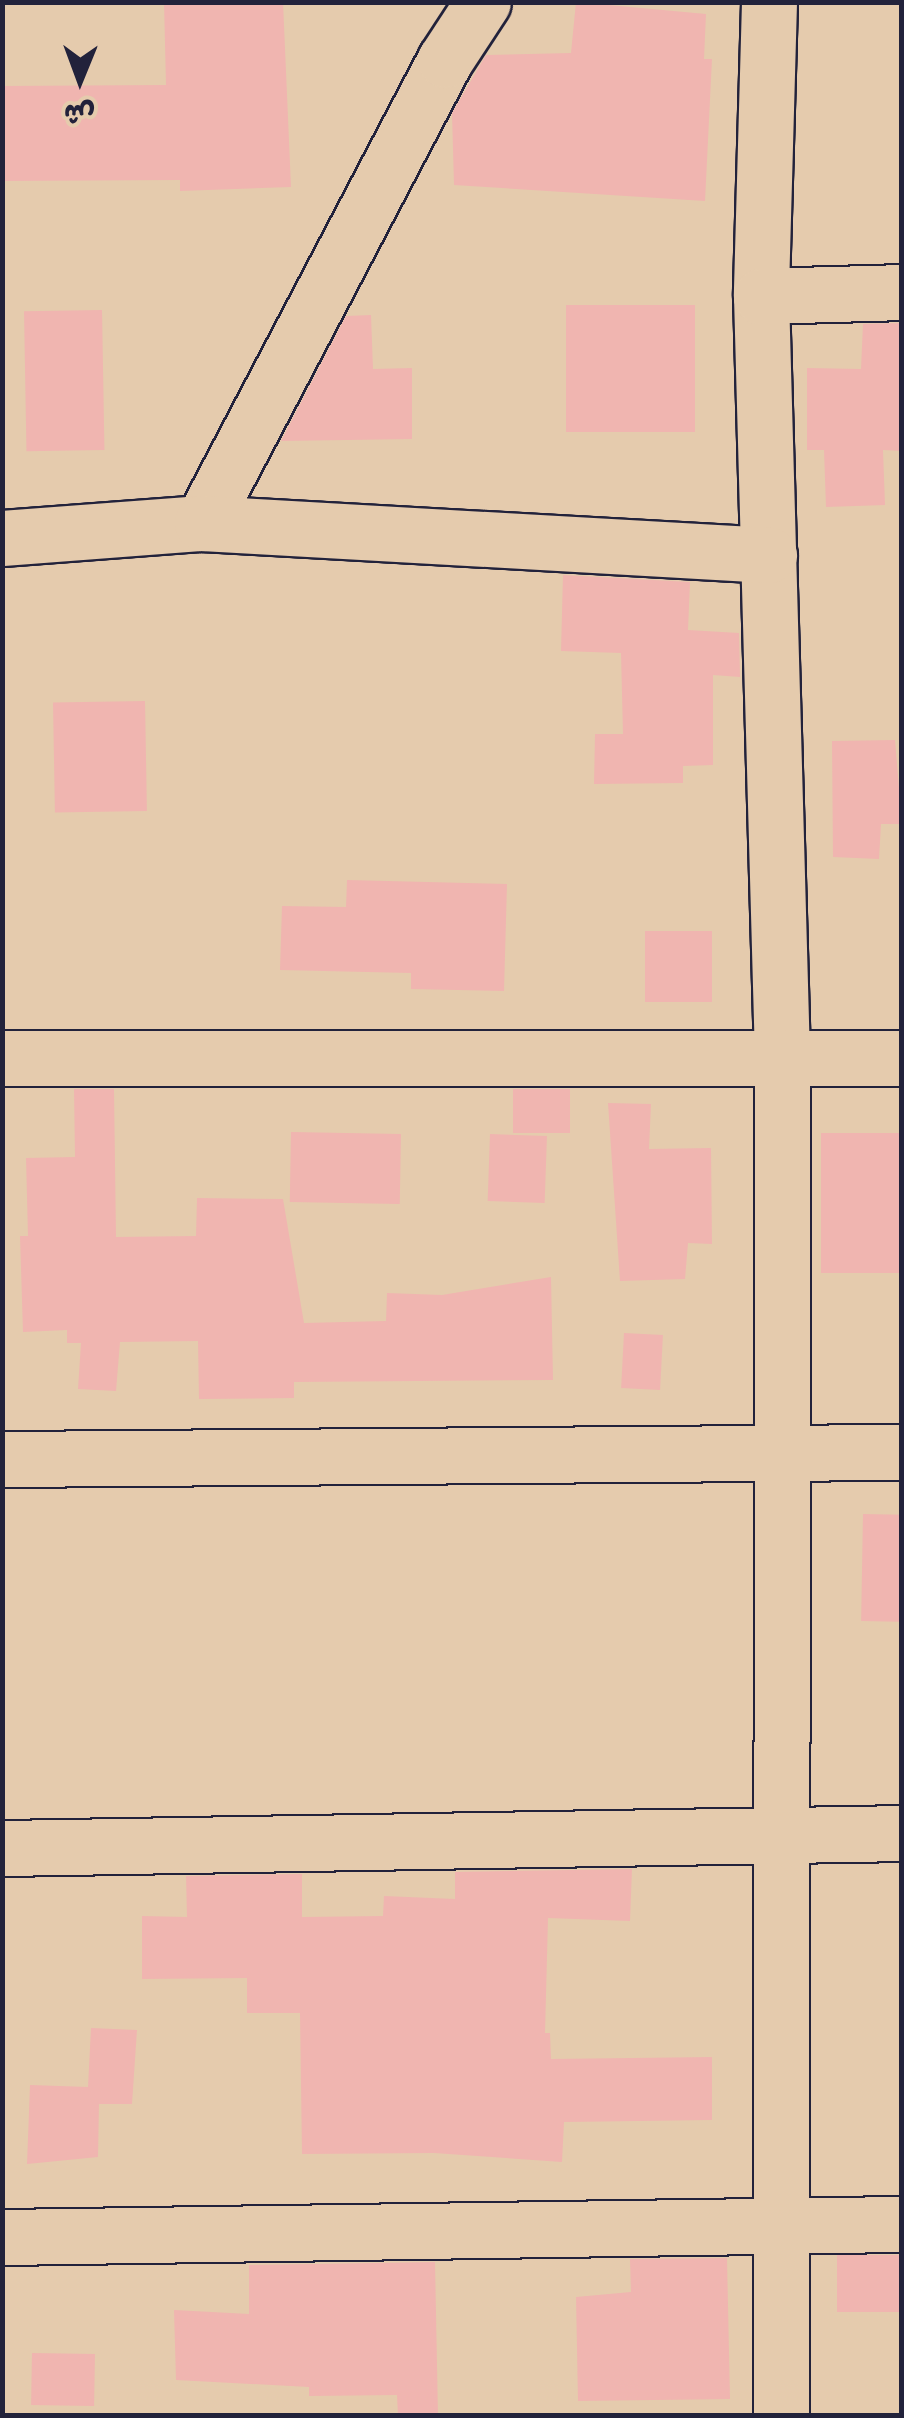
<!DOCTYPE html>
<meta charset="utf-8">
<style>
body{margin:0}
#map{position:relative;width:904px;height:2418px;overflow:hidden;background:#e5cbad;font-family:"Gochi Hand","Playpen Sans Arabic",sans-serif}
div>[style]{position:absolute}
.building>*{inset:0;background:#f0b5b0;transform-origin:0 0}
.roads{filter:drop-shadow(2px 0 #22223b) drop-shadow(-2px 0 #22223b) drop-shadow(0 2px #22223b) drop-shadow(0 -2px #22223b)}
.minor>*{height:55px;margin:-27.5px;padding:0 27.5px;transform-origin:27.5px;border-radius:27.5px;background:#e5cbad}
span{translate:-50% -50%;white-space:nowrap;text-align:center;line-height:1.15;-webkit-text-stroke:9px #e5cbad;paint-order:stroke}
.frame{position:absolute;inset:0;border:5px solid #22223b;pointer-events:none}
.north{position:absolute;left:30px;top:30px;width:100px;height:100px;-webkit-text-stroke:8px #e5cbad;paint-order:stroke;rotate:181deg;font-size:28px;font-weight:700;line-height:40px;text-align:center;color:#22223b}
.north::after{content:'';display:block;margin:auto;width:35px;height:45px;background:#22223b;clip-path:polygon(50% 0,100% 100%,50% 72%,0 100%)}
</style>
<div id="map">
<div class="building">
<div style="clip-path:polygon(164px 2px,283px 2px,291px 187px,180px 191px,180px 180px,2px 181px,2px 86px,166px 85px)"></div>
<div style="clip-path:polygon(576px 2px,706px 14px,704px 59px,712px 59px,705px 201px,454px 185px,452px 113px,486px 55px,571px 53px)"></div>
<div style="left:695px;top:305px;width:127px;height:129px;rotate:90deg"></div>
<div style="left:102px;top:310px;width:140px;height:78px;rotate:89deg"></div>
<div style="clip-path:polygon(371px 315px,373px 369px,412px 368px,412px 439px,281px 441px,346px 316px)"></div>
<div style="clip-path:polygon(902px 323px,902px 451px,883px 450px,885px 505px,826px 507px,824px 450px,807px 450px,807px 368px,861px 369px,863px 324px)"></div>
<div style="clip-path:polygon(563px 575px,690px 582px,688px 630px,739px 633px,740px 677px,713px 675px,713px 765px,683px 766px,683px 783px,594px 784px,595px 734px,623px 734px,621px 653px,561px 651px)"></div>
<div style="left:145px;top:701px;width:110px;height:92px;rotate:89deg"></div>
<div style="clip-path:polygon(895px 740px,902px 824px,881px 824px,879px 859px,833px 857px,832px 741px)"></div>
<div style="clip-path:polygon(347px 880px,507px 884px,504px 991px,411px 989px,411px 973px,280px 970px,282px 906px,346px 907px)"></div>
<div style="left:712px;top:931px;width:71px;height:67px;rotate:90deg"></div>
<div style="clip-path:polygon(74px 1089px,114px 1089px,116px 1237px,196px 1236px,197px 1198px,283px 1199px,304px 1323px,386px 1321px,387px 1293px,442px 1295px,551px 1277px,553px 1380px,294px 1382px,294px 1398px,199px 1399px,198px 1341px,120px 1342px,116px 1391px,78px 1389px,81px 1343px,67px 1343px,67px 1330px,23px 1332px,20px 1236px,28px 1236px,26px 1158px,75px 1157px)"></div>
<div style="left:513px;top:1089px;width:57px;height:44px"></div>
<div style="clip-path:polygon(608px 1103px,651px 1104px,649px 1149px,711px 1148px,712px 1244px,688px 1243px,685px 1279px,620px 1281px)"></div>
<div style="left:291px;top:1132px;width:110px;height:70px;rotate:1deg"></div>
<div style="left:821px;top:1133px;width:81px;height:140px"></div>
<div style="left:490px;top:1134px;width:57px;height:67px;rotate:2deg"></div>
<div style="left:624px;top:1333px;width:39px;height:55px;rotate:3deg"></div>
<div style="left:863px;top:1514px;width:39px;height:107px;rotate:1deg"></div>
<div style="clip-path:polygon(632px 1869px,630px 1921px,548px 1918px,545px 2033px,550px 2033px,551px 2059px,712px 2057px,712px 2120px,564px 2122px,562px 2162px,434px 2153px,302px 2154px,300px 2013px,247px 2013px,247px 1978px,142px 1979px,142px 1916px,187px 1917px,186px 1876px,302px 1874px,302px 1917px,383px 1916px,384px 1896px,455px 1899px,455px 1872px)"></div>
<div style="clip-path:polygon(91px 2028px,137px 2030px,132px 2104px,99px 2104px,98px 2157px,27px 2164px,30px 2085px,88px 2087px)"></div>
<div style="left:902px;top:2255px;width:57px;height:65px;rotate:90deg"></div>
<div style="clip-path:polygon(727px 2258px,730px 2399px,578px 2401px,576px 2297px,631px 2292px,630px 2259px)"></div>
<div style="clip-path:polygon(435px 2262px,438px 2416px,398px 2416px,397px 2395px,309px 2396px,309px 2387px,176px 2380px,174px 2310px,249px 2314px,249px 2265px)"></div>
<div style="left:32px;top:2353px;width:63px;height:52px;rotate:1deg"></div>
</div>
<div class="roads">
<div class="minor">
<div style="left:769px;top:2px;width:294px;rotate:91.6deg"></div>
<div style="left:761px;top:296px;width:761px;rotate:88.42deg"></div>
<div style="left:782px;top:1057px;width:1359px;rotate:90.04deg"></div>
<div style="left:761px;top:296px;width:141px;rotate:-1.6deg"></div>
<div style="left:202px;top:523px;width:523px;rotate:-62.31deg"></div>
<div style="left:445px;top:60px;width:69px;rotate:-56.8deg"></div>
<div style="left:2px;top:538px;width:201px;rotate:-4.3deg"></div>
<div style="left:202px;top:523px;width:568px;rotate:3.23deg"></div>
<div style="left:2px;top:1058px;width:900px"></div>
<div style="left:2px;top:1459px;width:900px;rotate:-0.45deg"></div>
<div style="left:2px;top:1848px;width:900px;rotate:-0.95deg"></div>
<div style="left:2px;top:2237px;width:900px;rotate:-0.83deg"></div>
</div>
</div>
<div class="frame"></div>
<div class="north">ش</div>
</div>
